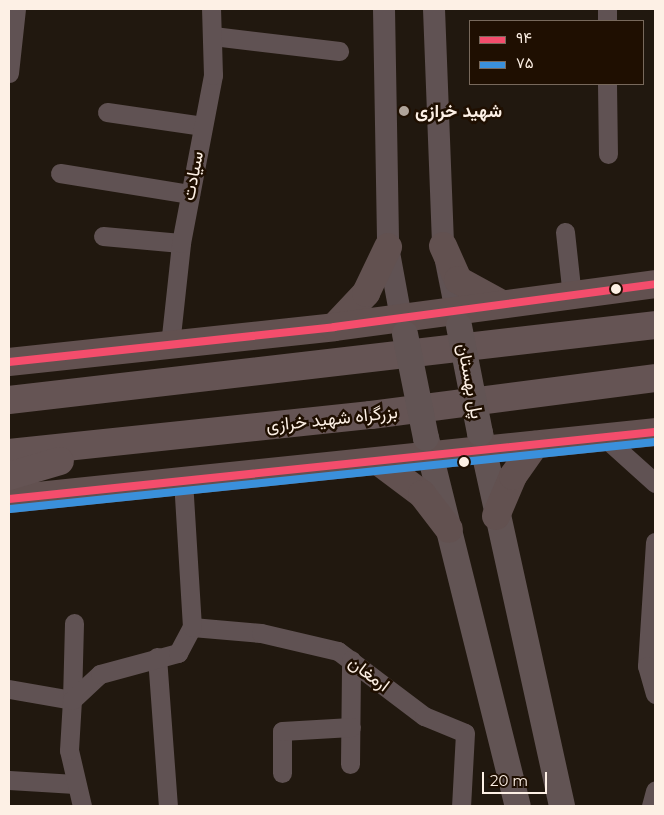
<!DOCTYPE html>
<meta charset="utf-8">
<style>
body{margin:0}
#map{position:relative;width:664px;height:815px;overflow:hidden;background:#21180f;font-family:Montserrat,Vazirmatn,sans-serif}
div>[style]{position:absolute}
.minor>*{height:19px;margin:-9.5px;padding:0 9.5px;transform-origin:9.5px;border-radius:9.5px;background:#605253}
.tertiary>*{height:22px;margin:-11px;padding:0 11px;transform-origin:11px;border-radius:11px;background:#605253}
.secondary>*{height:26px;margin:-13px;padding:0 13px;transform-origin:13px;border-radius:13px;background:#625454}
.primary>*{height:28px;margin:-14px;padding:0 14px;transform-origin:14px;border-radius:14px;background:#625150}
.trunk>*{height:28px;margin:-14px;padding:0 14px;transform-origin:14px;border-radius:14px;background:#655454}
.secondary-bridge>*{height:26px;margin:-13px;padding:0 13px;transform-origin:13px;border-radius:13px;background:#625454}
.bus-1>*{height:8px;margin:-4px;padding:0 4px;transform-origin:4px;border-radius:4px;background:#f44d6c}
.bus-2>*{height:8px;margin:-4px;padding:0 4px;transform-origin:4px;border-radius:4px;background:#3a90db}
.dots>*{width:14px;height:14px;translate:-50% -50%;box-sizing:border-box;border:2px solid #1f0f01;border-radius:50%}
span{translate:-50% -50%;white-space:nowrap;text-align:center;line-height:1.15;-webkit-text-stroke:5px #1f0f01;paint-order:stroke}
.poi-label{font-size:18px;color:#fdf0e5;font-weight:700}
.left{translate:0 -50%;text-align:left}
.street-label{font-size:18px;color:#fdf0e5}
.frame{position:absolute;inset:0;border:10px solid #fdf0e5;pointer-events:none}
.legend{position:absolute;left:469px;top:20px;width:175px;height:65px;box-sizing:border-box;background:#1f0f01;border:1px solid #78695c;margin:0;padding:6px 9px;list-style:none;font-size:15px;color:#fdf0e5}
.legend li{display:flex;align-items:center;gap:10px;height:25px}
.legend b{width:25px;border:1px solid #78695c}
.scale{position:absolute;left:482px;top:772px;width:65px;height:22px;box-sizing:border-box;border:2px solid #fdf0e5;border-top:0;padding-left:6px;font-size:15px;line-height:18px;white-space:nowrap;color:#fdf0e5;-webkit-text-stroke:4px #1f0f01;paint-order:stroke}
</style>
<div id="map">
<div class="minor">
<div style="left:607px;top:9px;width:12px;rotate:90deg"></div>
<div style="left:213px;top:36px;width:127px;rotate:6.8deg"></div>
<div style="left:9px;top:73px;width:64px;rotate:-83.8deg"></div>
<div style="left:607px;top:84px;width:70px;rotate:89.2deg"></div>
<div style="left:107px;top:112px;width:97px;rotate:8.3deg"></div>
<div style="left:60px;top:173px;width:132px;rotate:9.2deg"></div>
<div style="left:565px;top:232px;width:64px;rotate:83.8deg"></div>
<div style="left:103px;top:236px;width:78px;rotate:5.1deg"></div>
<div style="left:170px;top:345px;width:103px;rotate:-83.8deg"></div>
<div style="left:181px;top:243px;width:171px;rotate:-79.2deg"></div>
<div style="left:213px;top:75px;width:66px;rotate:-91.7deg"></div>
<div style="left:604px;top:437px;width:69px;rotate:42deg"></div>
<div style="left:655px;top:542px;width:124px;rotate:93.7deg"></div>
<div style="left:647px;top:666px;width:29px;rotate:74deg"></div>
<div style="left:192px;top:627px;width:69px;rotate:5deg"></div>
<div style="left:261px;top:633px;width:79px;rotate:13.2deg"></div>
<div style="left:338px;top:651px;width:108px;rotate:37.1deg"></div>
<div style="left:424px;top:716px;width:44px;rotate:22.5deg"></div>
<div style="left:465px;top:733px;width:73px;rotate:93.1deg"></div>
<div style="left:157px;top:657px;width:149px;rotate:85.8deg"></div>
<div style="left:9px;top:689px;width:64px;rotate:9.9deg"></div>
<div style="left:72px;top:700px;width:77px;rotate:-88.5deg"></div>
<div style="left:350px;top:764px;width:104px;rotate:-89.4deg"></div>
<div style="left:282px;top:773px;width:42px;rotate:-90deg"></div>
<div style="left:282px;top:731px;width:69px;rotate:-3.3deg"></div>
<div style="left:9px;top:780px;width:66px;rotate:3.5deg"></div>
<div style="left:82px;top:806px;width:57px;rotate:-103.1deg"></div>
<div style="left:69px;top:750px;width:50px;rotate:-86.6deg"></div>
<div style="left:72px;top:700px;width:38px;rotate:-43deg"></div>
<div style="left:100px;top:674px;width:81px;rotate:-15.1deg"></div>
<div style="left:178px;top:653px;width:30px;rotate:-62deg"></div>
<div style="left:192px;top:627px;width:146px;rotate:-93.5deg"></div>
<div style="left:651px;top:806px;width:16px;rotate:-75deg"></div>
</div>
<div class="tertiary">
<div style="left:384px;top:9px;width:238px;rotate:89deg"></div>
<div style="left:388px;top:247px;width:72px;rotate:79.6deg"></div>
<div style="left:434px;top:9px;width:237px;rotate:87.8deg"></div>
<div style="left:443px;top:246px;width:66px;rotate:78.7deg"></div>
</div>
<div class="secondary">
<div style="left:480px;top:433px;width:382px;rotate:77.6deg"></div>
<div style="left:426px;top:438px;width:379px;rotate:76deg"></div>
</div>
<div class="primary">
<div style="left:443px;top:246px;width:37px;rotate:66deg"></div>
<div style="left:458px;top:280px;width:50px;rotate:28.6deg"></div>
<div style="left:334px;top:327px;width:47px;rotate:-46.7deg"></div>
<div style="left:366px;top:293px;width:51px;rotate:-64.4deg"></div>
<div style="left:9px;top:362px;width:327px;rotate:-6.1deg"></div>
<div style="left:334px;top:327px;width:324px;rotate:-7.6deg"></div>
<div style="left:378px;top:461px;width:55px;rotate:36.9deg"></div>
<div style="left:422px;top:494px;width:44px;rotate:52.4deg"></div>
<div style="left:9px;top:499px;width:649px;rotate:-5.92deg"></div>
<div style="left:496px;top:516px;width:43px;rotate:-67deg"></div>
<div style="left:513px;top:476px;width:38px;rotate:-55deg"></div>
</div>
<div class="trunk">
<div style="left:9px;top:400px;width:650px;rotate:-6.62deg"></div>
<div style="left:9px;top:453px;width:364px;rotate:-6deg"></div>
<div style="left:371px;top:415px;width:286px;rotate:-7.4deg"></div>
<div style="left:9px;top:476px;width:53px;rotate:-16.4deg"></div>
</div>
<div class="secondary-bridge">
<div style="left:459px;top:326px;width:109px;rotate:78.9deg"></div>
<div style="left:405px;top:334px;width:106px;rotate:78.6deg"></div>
</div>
<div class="bus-1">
<div style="left:9px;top:362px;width:327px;rotate:-6.1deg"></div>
<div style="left:334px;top:327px;width:324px;rotate:-7.6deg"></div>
<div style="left:9px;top:499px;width:649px;rotate:-5.92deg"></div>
</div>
<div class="bus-2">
<div style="left:10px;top:509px;width:648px;rotate:-5.93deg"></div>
</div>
<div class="dots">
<div style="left:404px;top:111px;background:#b0a49a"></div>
<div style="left:616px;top:289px;background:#fdf0e5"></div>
<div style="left:464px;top:462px;background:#fdf0e5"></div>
</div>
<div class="poi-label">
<span class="left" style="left:415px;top:111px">شهید خرازی</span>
</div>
<div class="street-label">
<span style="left:193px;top:176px;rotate:-79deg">سیادت</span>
<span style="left:470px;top:381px;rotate:79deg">پل بهستان</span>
<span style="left:332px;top:419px;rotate:-6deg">بزرگراه شهید خرازی</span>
<span style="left:369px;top:674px;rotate:37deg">ارمغان</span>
</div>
<div class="frame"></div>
<ul class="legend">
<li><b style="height:6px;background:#f44d6c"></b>۹۴</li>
<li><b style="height:6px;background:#3a90db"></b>۷۵</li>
</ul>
<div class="scale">20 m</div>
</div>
